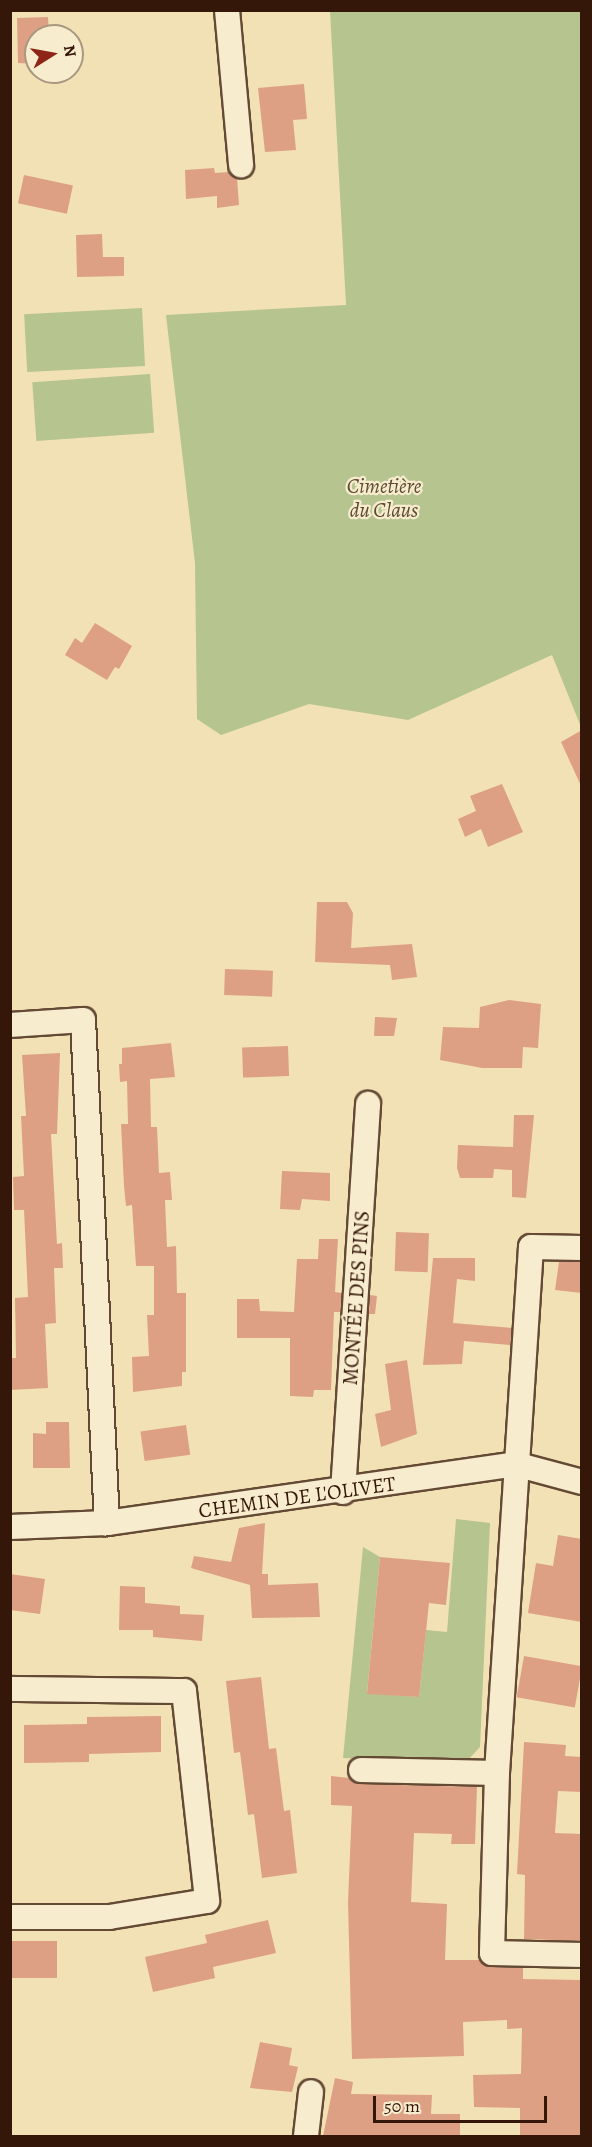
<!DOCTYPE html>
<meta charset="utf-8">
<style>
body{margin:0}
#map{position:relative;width:592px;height:2147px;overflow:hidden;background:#f2e1b4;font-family:Alegreya,serif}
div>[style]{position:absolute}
.green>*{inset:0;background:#b6c490;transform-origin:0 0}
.building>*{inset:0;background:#dda084;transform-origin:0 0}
.roads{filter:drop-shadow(2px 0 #644a34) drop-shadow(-2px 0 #644a34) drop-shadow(0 2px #644a34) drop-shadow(0 -2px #644a34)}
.minor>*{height:24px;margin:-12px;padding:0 12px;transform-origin:12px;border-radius:12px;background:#f7ecce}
span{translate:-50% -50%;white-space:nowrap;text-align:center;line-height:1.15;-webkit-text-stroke:4.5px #f7ecce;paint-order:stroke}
.park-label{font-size:21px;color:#5c4b32;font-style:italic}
.street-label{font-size:21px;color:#351709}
.frame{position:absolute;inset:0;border:12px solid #351709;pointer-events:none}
.north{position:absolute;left:24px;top:24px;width:60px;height:60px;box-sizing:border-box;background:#f7ecce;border:2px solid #a9977f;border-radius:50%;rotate:79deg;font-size:16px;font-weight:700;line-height:24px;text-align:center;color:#351709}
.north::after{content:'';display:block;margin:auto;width:21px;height:27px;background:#8f2418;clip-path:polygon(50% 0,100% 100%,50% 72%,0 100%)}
.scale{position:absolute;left:373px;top:2096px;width:174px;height:27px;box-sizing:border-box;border:3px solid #351709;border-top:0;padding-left:8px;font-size:18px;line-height:21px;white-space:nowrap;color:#351709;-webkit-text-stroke:4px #f7ecce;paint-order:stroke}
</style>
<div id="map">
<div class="green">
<div style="clip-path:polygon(330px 11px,581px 11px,581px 727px,552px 655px,408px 720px,309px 704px,221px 735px,197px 719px,195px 563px,166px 315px,346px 305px)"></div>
<div style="left:142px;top:308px;width:58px;height:118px;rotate:87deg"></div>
<div style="left:150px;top:374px;width:59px;height:118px;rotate:86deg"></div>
<div style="clip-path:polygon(456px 1519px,490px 1523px,480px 1747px,466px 1762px,343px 1758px,363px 1547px,380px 1557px,367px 1693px,419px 1697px,426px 1630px,447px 1632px)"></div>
</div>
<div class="building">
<div style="clip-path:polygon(48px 17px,49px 36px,36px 36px,36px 64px,18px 63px,17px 18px)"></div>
<div style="clip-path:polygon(304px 84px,307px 119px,293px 120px,296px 150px,265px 152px,258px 88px)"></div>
<div style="clip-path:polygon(214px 168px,215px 173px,229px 172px,237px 178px,239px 205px,217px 208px,217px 196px,186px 199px,185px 170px)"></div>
<div style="left:24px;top:175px;width:50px;height:29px;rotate:12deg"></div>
<div style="clip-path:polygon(102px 234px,103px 257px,124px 257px,124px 276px,77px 277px,76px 235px)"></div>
<div style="clip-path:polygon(95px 623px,132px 646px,119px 669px,115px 667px,107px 680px,65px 655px,75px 638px,82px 643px)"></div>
<div style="clip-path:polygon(582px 730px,582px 788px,561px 742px)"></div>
<div style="clip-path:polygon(502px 784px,523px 832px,488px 847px,481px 829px,465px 837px,458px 819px,476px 811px,470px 796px)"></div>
<div style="clip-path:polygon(317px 902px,347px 902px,353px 913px,351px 948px,412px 944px,417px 977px,392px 980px,390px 965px,315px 962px)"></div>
<div style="left:225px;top:969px;width:48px;height:26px;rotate:2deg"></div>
<div style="clip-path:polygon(509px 1000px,541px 1004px,538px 1048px,523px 1047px,522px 1068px,482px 1068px,440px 1060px,443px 1027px,479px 1028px,480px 1007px)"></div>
<div style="clip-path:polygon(375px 1017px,397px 1018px,394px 1036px,374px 1036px)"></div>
<div style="clip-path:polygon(171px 1043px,175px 1077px,150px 1079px,151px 1127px,157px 1127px,159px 1173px,170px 1172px,172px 1200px,165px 1200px,167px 1247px,176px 1246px,177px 1293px,186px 1293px,186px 1372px,182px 1372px,182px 1386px,133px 1392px,132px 1357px,149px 1356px,147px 1315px,154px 1315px,154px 1266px,136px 1266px,132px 1205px,126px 1206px,124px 1186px,121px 1124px,128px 1124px,127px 1081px,120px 1082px,119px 1064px,122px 1064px,122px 1048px)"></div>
<div style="left:288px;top:1046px;width:30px;height:46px;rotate:88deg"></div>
<div style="clip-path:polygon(60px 1053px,57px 1134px,51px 1134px,57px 1244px,62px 1243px,63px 1268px,54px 1268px,56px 1323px,45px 1324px,48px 1388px,10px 1390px,10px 1358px,16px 1358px,15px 1298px,28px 1297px,24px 1210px,14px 1210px,13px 1177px,24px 1176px,21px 1116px,26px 1116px,22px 1055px)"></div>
<div style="clip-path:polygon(514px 1115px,534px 1115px,526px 1198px,512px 1197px,512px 1170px,494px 1169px,493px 1178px,460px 1178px,457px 1168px,458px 1145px,513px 1147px)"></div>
<div style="clip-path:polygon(282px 1171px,330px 1173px,330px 1201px,302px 1199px,300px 1210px,280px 1209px)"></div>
<div style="left:396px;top:1232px;width:33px;height:39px;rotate:2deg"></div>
<div style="clip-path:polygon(319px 1239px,338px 1239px,335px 1292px,342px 1293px,340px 1312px,334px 1312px,331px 1390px,314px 1390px,313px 1397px,290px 1396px,290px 1338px,237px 1338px,237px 1299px,259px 1299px,260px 1311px,294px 1312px,297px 1259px,318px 1259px)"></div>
<div style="clip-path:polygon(433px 1258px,475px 1258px,475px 1281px,457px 1279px,453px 1323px,512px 1328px,510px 1345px,464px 1341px,462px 1364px,423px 1365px)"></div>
<div style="clip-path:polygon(559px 1262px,582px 1262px,582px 1293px,555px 1290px)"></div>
<div style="clip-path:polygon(370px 1295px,377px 1296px,375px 1314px,369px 1314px)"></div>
<div style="clip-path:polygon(407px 1360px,417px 1434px,381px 1447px,375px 1414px,391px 1410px,385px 1364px)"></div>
<div style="clip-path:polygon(46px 1422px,69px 1422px,70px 1468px,33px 1468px,33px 1433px,46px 1434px)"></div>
<div style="left:186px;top:1425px;width:30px;height:46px;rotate:82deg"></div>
<div style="clip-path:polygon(265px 1523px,262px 1574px,268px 1574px,268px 1585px,318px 1583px,320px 1617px,252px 1618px,250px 1585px,191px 1568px,194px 1556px,231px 1562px,239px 1528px)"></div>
<div style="clip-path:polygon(558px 1535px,582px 1539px,582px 1622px,528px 1613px,536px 1563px,553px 1566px)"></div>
<div style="clip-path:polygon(380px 1557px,450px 1563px,446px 1605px,429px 1603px,419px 1697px,367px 1694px)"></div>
<div style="clip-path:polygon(10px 1574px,45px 1579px,40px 1614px,10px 1610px)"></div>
<div style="clip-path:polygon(120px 1586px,145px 1587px,145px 1603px,180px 1606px,180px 1614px,204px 1615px,202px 1641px,153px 1637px,153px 1630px,119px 1630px)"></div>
<div style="left:524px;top:1656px;width:59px;height:42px;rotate:10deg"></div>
<div style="clip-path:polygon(261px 1677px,269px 1749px,276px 1748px,284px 1811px,290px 1810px,297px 1873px,262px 1878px,254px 1814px,248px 1815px,240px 1752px,234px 1753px,226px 1681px)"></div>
<div style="clip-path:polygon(161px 1716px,161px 1752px,89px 1754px,89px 1762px,24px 1763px,24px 1725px,87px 1724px,87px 1717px)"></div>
<div style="clip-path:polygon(524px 1742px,566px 1745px,565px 1756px,582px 1757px,582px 1792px,558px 1791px,555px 1833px,582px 1834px,582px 1941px,524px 1939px,525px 1875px,517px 1874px)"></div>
<div style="clip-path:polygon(331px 1776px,349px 1778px,361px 1784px,477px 1787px,475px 1844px,451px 1844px,452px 1834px,414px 1833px,411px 1902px,447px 1904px,445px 1960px,480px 1960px,491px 1967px,523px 1968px,523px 1979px,582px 1980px,582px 2136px,520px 2136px,520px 2108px,474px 2107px,473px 2075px,521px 2074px,522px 2028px,507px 2029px,507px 2020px,463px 2022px,464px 2056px,352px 2059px,348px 1902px,352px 1806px,331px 1805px)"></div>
<div style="clip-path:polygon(268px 1920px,276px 1953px,213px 1967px,215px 1978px,153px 1992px,145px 1957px,207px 1943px,205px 1935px)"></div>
<div style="left:10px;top:1941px;width:47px;height:37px"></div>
<div style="clip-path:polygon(260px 2042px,292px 2048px,289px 2065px,298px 2067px,292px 2092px,250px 2088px)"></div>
<div style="clip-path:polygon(335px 2078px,353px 2082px,351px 2094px,432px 2095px,431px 2114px,460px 2114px,460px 2136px,323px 2136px)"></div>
</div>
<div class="roads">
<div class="minor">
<div style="left:227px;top:10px;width:156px;rotate:84.8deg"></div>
<div style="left:10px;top:1025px;width:73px;rotate:-3.9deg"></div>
<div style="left:83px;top:1020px;width:504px;rotate:87.27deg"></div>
<div style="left:582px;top:1248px;width:51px;rotate:-178.9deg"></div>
<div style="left:531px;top:1247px;width:527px;rotate:93.7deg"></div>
<div style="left:497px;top:1773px;width:180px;rotate:91.6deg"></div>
<div style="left:492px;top:1953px;width:90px;rotate:1.3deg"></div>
<div style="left:343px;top:1492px;width:389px;rotate:-86.3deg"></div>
<div style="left:10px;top:1527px;width:97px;rotate:-2.4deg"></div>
<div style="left:107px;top:1523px;width:412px;rotate:-8.2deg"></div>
<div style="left:515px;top:1464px;width:69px;rotate:15deg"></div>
<div style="left:10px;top:1689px;width:174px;rotate:0.7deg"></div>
<div style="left:184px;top:1691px;width:211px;rotate:83.7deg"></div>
<div style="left:207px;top:1901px;width:99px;rotate:170.7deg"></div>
<div style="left:109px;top:1917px;width:99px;rotate:180deg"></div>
<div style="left:361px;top:1770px;width:136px;rotate:1.3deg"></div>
<div style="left:306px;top:2136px;width:44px;rotate:-83.5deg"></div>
</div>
</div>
<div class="park-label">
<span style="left:384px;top:498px">Cimetière<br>du Claus</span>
</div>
<div class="street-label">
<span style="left:356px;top:1298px;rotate:-86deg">MONTÉE DES PINS</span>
<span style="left:297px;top:1497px;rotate:-8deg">CHEMIN DE L'OLIVET</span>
</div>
<div class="frame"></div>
<div class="north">N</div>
<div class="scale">50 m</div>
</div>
